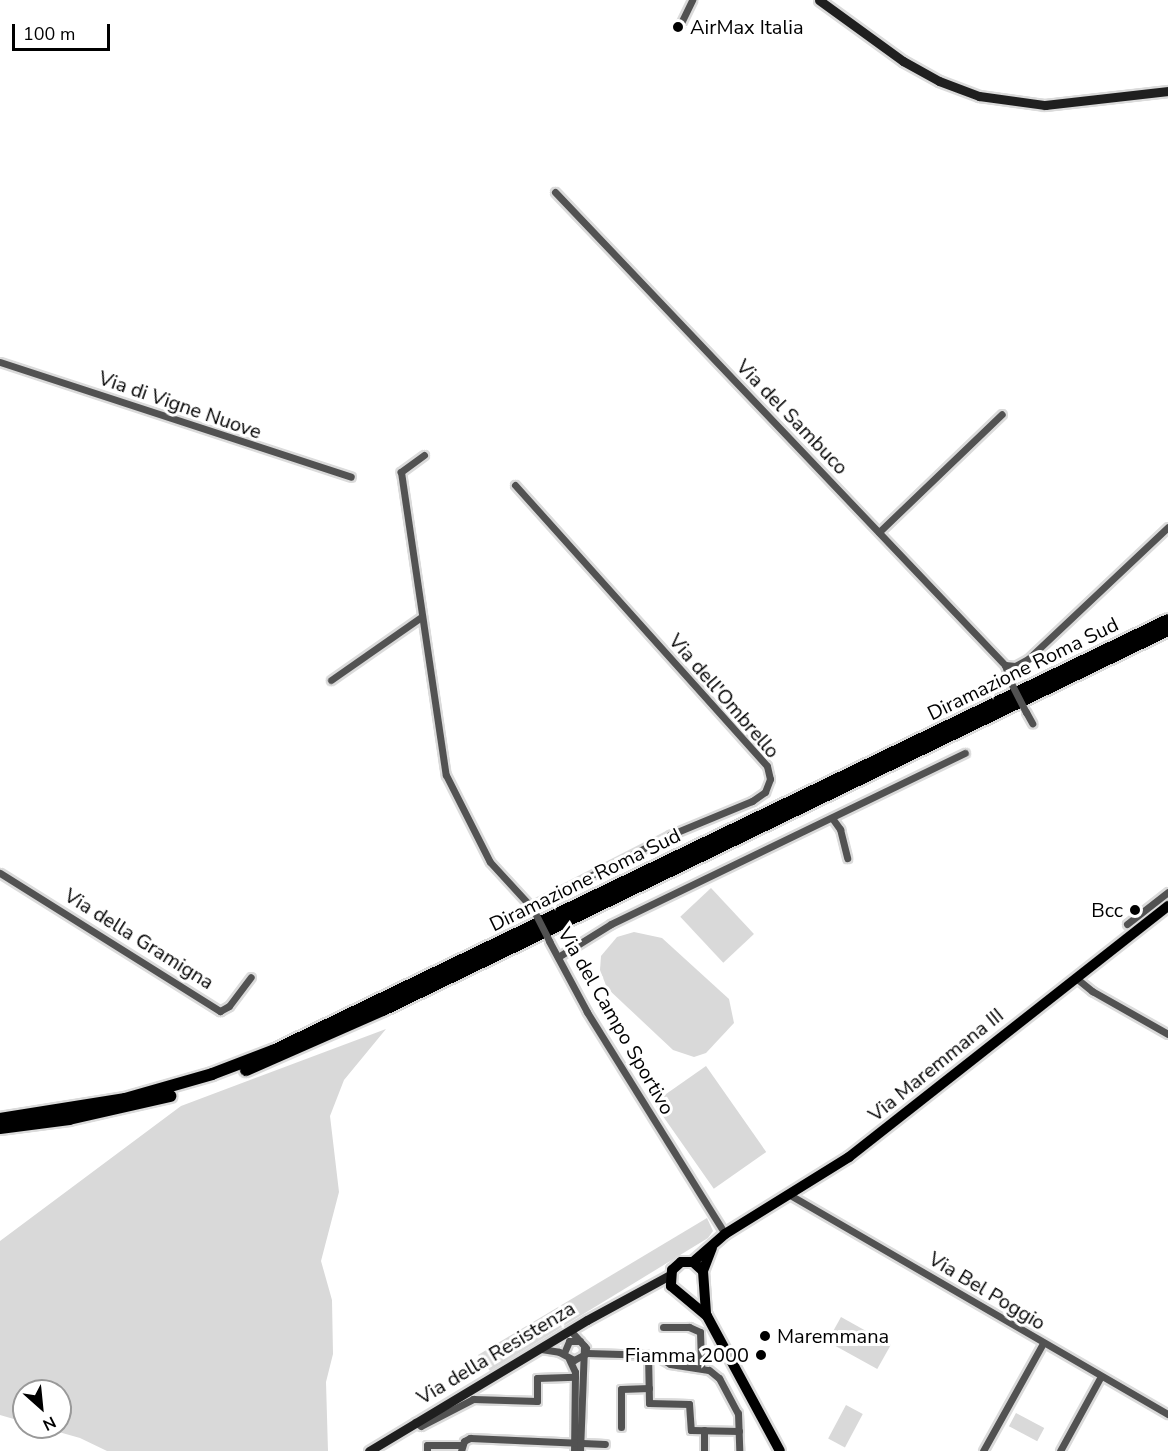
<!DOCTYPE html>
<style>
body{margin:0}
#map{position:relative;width:1168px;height:1451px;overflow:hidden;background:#fff;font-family:"Nunito Sans",sans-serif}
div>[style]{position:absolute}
.green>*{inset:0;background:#d9d9d9;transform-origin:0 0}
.roads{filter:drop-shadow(2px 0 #dbdbdb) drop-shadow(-2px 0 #dbdbdb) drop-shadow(0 2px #dbdbdb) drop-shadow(0 -2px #dbdbdb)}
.street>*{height:7px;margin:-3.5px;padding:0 3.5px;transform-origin:3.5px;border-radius:3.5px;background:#525252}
.secondary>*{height:9px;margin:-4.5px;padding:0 4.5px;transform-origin:4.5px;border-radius:4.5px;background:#1f1f1f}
.primary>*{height:10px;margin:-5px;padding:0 5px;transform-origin:5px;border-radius:5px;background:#000}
.highway>*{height:12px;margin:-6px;padding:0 6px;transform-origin:6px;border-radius:6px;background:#000}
.street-bridge>*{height:7px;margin:-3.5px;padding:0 3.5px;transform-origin:3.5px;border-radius:3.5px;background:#525252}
.dots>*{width:16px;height:16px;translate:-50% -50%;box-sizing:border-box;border:3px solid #fff;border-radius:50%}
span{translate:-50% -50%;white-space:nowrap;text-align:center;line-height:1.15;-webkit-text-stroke:6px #fff;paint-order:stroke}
.poi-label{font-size:20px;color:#000}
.left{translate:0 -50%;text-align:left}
.right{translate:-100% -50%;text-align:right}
.street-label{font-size:20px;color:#000}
.north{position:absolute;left:12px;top:1379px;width:60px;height:60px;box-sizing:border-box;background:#fff;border:2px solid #999;border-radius:50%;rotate:153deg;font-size:16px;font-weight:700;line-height:24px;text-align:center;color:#000}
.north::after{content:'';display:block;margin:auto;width:21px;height:27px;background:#000;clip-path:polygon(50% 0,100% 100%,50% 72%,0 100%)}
.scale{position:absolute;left:12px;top:24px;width:98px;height:27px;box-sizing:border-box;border:3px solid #000;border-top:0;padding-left:8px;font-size:18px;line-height:21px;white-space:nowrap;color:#000;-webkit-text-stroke:4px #fff;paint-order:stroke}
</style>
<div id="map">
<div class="green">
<div style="left:711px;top:888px;width:63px;height:42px;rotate:47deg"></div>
<div style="clip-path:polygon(634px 932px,662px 938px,729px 999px,734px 1023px,706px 1053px,694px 1057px,673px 1050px,607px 988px,600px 970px,601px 956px,617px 937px)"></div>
<div style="clip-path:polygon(386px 1029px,344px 1080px,330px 1116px,339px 1192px,321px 1261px,332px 1300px,333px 1354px,326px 1382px,328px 1451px,107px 1451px,80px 1438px,41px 1427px,60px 1427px,60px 1391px,24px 1391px,24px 1422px,0 1415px,0 1241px,181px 1106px)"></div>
<div style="left:706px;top:1066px;width:105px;height:64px;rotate:55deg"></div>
<div style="clip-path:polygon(707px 1218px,713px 1231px,708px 1238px,490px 1371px,478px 1355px)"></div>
<div style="left:841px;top:1317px;width:57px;height:28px;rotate:29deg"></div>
<div style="left:846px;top:1405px;width:19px;height:38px;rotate:28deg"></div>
<div style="left:1016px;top:1413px;width:32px;height:15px;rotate:28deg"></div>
</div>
<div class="roads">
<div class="street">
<div style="left:680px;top:25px;width:28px;rotate:-64deg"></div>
<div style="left:555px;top:192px;width:653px;rotate:46.43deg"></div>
<div style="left:0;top:362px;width:369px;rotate:18.1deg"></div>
<div style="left:424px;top:455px;width:29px;rotate:144deg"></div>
<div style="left:401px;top:472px;width:306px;rotate:81.6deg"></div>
<div style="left:446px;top:775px;width:97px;rotate:63.2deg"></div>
<div style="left:490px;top:862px;width:64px;rotate:47.5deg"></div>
<div style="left:515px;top:485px;width:377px;rotate:48.1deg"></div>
<div style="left:767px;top:766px;width:13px;rotate:77deg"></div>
<div style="left:770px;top:779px;width:14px;rotate:111deg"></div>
<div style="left:765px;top:792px;width:16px;rotate:145deg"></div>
<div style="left:752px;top:801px;width:89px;rotate:157.5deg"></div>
<div style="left:670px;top:835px;width:156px;rotate:152.9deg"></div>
<div style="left:879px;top:532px;width:170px;rotate:-43.8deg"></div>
<div style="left:1005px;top:665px;width:10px;rotate:6deg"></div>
<div style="left:1015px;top:666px;width:15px;rotate:-28deg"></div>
<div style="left:1028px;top:659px;width:192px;rotate:-43.3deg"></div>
<div style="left:1005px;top:665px;width:19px;rotate:72deg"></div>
<div style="left:331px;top:680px;width:108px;rotate:-34.9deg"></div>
<div style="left:1026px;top:712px;width:13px;rotate:61deg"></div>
<div style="left:832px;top:818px;width:14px;rotate:54deg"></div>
<div style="left:840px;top:829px;width:30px;rotate:76deg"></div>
<div style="left:0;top:873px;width:260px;rotate:32.1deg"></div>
<div style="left:220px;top:1011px;width:10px;rotate:-29deg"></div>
<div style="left:229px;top:1006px;width:36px;rotate:-53deg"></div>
<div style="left:1127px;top:924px;width:52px;rotate:-38deg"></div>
<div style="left:549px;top:941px;width:81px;rotate:61.8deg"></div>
<div style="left:587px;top:1012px;width:261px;rotate:58.1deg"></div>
<div style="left:558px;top:957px;width:62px;rotate:-31.9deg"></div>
<div style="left:611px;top:924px;width:393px;rotate:-25.8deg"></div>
<div style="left:1076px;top:978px;width:21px;rotate:39deg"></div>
<div style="left:1092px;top:991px;width:87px;rotate:29.5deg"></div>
<div style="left:790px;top:1195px;width:437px;rotate:30.1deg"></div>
<div style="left:663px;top:1327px;width:26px"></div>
<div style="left:689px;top:1327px;width:12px;rotate:24deg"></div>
<div style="left:700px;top:1332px;width:36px;rotate:88deg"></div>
<div style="left:570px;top:1330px;width:24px;rotate:48deg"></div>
<div style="left:541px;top:1349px;width:18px;rotate:9deg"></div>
<div style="left:559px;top:1352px;width:17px;rotate:28deg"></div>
<div style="left:574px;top:1360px;width:15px;rotate:-28deg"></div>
<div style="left:587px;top:1353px;width:67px;rotate:1.7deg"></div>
<div style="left:654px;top:1355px;width:18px;rotate:29deg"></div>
<div style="left:670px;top:1364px;width:39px;rotate:9deg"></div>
<div style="left:709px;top:1370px;width:13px;rotate:39deg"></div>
<div style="left:719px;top:1378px;width:40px;rotate:62deg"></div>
<div style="left:738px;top:1413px;width:38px;rotate:88deg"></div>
<div style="left:564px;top:1353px;width:13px;rotate:-67deg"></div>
<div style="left:569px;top:1341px;width:11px"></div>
<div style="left:648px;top:1354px;width:49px;rotate:88.8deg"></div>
<div style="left:649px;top:1403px;width:40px;rotate:1.4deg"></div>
<div style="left:689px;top:1404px;width:26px;rotate:86deg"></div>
<div style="left:691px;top:1430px;width:48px;rotate:1.2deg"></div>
<div style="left:569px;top:1359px;width:14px;rotate:65deg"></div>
<div style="left:575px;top:1372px;width:79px;rotate:90.7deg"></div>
<div style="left:415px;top:1422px;width:7px;rotate:34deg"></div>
<div style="left:421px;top:1426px;width:59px;rotate:-27.4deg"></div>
<div style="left:473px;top:1399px;width:64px;rotate:1.8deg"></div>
<div style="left:537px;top:1401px;width:23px;rotate:-90deg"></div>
<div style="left:537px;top:1378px;width:38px;rotate:-2deg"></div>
<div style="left:621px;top:1427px;width:38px;rotate:-90deg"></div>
<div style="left:621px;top:1389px;width:28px;rotate:-2deg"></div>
<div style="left:427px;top:1451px;width:6px;rotate:-90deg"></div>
<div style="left:427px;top:1445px;width:34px"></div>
<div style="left:461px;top:1451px;width:10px;rotate:-73deg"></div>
<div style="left:464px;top:1441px;width:7px;rotate:-27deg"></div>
<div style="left:470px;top:1438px;width:135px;rotate:2.5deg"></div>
<div style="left:580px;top:1451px;width:105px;rotate:-87.8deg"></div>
<div style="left:704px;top:1451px;width:21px;rotate:-90deg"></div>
<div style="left:983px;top:1451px;width:124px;rotate:-60.9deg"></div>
<div style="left:1060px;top:1451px;width:85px;rotate:-61.3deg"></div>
</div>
<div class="secondary">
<div style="left:819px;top:0;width:104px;rotate:36deg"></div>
<div style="left:903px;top:61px;width:41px;rotate:29.1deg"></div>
<div style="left:939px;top:81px;width:43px;rotate:20.6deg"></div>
<div style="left:979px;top:96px;width:67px;rotate:7.8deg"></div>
<div style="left:1045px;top:105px;width:124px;rotate:-6.5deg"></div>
<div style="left:369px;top:1451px;width:254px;rotate:-31deg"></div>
<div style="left:587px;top:1320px;width:94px;rotate:-28.5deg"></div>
</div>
<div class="primary">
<div style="left:693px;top:1262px;width:43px;rotate:-41.2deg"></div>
<div style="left:725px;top:1234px;width:146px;rotate:-31.8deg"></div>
<div style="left:849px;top:1157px;width:406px;rotate:-38.2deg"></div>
<div style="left:703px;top:1271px;width:13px;rotate:-138deg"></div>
<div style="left:693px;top:1262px;width:12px;rotate:180deg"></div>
<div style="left:681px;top:1262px;width:12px;rotate:138deg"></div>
<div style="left:672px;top:1270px;width:16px;rotate:94deg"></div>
<div style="left:671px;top:1286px;width:47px;rotate:39.8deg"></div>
<div style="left:707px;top:1316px;width:153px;rotate:61.6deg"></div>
<div style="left:706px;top:1313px;width:42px;rotate:-94.1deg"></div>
<div style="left:703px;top:1271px;width:25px;rotate:-69deg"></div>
</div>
<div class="highway">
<div style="left:246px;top:1070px;width:150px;rotate:-23.7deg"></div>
<div style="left:383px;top:1010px;width:872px;rotate:-25.83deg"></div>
<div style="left:0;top:1119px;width:127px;rotate:-9.1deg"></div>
<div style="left:125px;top:1099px;width:91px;rotate:-16deg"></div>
<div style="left:212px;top:1074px;width:67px;rotate:-20.9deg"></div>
<div style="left:275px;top:1050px;width:991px;rotate:-25.71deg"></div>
<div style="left:0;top:1128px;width:70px;rotate:-7.4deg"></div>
<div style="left:69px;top:1119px;width:104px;rotate:-12.8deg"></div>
</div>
</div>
<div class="street-bridge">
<div style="left:1011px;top:683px;width:33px;rotate:63deg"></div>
<div style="left:534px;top:911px;width:34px;rotate:63deg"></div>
</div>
<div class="dots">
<div style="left:678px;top:27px;background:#000"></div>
<div style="left:1135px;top:910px;background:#000"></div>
<div style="left:765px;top:1336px;background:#000"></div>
<div style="left:761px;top:1355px;background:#000"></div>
</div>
<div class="poi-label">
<span class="left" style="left:690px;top:27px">AirMax Italia</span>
<span class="right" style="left:1123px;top:910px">Bcc</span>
<span class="left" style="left:777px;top:1336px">Maremmana</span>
<span class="right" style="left:749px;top:1355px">Fiamma 2000</span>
</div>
<div class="street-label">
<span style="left:180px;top:405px;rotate:19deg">Via di Vigne Nuove</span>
<span style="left:792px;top:417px;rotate:46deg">Via del Sambuco</span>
<span style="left:1023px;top:669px;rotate:-26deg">Diramazione Roma Sud</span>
<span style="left:724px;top:696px;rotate:49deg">Via dell'Ombrello</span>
<span style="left:585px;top:880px;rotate:-26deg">Diramazione Roma Sud</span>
<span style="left:139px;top:939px;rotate:32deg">Via della Gramigna</span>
<span style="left:616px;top:1021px;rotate:60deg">Via del Campo Sportivo</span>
<span style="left:936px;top:1065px;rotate:-39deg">Via Maremmana III</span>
<span style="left:987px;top:1291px;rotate:31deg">Via Bel Poggio</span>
<span style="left:496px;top:1353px;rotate:-31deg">Via della Resistenza</span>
</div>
<div class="north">N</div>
<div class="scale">100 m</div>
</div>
